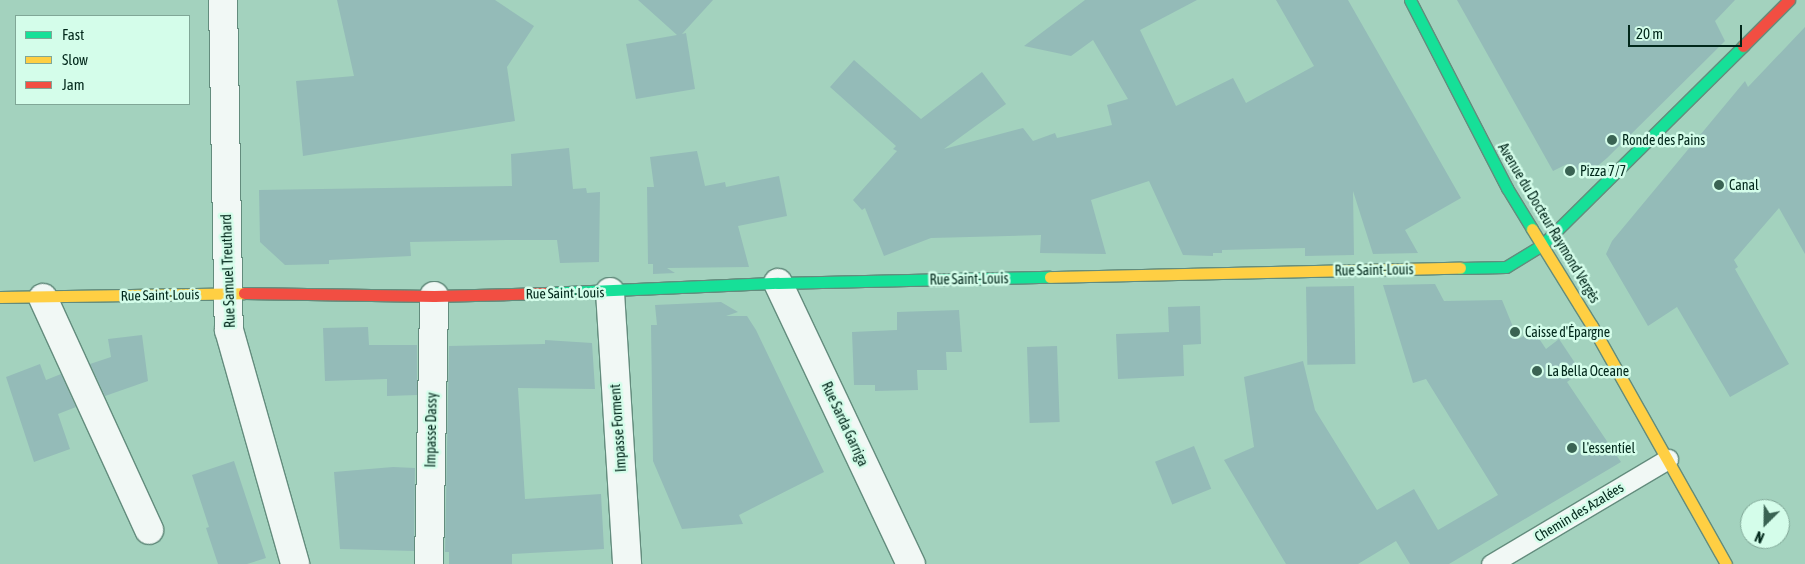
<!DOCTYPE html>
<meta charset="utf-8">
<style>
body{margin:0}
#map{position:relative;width:1805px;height:564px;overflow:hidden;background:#a3d2be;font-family:"Asap Condensed",sans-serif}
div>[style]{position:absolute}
.building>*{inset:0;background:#94bbb8;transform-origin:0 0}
.roads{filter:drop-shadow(1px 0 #638c7d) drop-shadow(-1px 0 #638c7d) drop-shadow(0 1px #638c7d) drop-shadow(0 -1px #638c7d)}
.lane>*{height:19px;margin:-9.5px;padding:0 9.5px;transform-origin:9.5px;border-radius:9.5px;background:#f1f8f5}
.street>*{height:28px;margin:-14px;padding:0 14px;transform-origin:14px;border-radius:14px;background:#f1f8f5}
.fast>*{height:11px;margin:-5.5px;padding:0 5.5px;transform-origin:5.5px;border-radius:5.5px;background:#16e098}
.slow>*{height:11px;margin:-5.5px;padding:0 5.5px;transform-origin:5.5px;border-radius:5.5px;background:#ffcf43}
.jam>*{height:11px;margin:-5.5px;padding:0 5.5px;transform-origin:5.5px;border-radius:5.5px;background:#f24e42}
.dots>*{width:14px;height:14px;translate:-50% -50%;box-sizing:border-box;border:2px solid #d4fdea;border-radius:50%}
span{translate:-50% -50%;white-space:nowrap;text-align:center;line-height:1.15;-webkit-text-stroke:5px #d4fdea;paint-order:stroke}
.poi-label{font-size:14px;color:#01271a}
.left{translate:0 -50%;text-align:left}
.street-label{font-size:14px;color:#01271a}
.legend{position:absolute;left:15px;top:15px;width:175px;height:90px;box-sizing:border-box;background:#d4fdea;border:1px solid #80a797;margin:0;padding:6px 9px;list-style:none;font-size:15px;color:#01271a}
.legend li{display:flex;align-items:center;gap:10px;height:25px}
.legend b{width:25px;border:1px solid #80a797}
.north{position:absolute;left:1740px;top:499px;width:50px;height:50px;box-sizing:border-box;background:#d4fdea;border:1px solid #80a797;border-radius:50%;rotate:203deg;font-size:14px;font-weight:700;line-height:20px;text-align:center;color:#01271a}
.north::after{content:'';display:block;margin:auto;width:18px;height:22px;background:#3a6353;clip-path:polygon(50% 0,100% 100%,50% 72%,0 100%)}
.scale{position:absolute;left:1628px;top:25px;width:114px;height:22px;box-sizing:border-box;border:2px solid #01271a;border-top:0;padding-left:6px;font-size:15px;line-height:18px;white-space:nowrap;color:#01271a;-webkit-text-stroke:4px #d4fdea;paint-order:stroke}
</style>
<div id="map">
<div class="building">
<div style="clip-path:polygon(337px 0,495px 0,534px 26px,507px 67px,515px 121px,303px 156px,296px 81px,354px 76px)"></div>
<div style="clip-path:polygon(638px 0,713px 0,682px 34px,686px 33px,695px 89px,636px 99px,626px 44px,677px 35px)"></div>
<div style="clip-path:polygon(1085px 0,1197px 0,1140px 30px,1176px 106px,1233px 78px,1246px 103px,1314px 66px,1276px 0,1348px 0,1461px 198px,1405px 230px,1418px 253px,1373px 254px,1353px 191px,1354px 255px,1305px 256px,1305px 248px,1222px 250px,1222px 253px,1213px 253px,1213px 256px,1183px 255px,1149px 181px,1091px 200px,1106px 254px,1040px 253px,1041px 235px,931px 238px,884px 256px,865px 208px,862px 210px,853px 200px,897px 151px,893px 149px,896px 146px,830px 87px,854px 60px,921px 119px,982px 72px,1006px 104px,944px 149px,1023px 128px,1033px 141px,1055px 133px,1057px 138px,1112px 125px,1107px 105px,1128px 99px,1093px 40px,1071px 56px,1024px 46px)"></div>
<div style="clip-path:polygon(1457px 0,1735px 0,1715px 21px,1725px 41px,1607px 158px,1587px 175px,1567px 164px,1553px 171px)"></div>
<div style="clip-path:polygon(1805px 27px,1805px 254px,1779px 208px,1734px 260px,1738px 267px,1735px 269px,1789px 364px,1730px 397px,1677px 307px,1648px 326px,1606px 254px,1612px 241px,1745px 81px,1748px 87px)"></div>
<div style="clip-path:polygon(569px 148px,573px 189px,586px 188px,587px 193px,600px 192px,599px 262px,560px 263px,557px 240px,507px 240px,410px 242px,411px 256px,329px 260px,329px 264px,285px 265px,260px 242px,259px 190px,512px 186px,511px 154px)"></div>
<div style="clip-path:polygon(697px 151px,705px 186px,725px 182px,726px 187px,779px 176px,787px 216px,738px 226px,749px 267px,667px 268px,675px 273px,653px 274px,653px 264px,648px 264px,647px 187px,654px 187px,650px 157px)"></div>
<div style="clip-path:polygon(1435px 284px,1444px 301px,1502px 300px,1518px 339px,1534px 331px,1546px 349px,1559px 339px,1581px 372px,1567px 382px,1621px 462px,1449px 564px,1410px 564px,1396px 541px,1358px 564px,1286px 564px,1224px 460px,1254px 447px,1244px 377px,1303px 361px,1315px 410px,1377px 510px,1414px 489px,1438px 530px,1498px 495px,1426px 379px,1413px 383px,1383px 285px)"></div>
<div style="left:1354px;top:286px;width:78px;height:48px;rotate:89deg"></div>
<div style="clip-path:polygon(721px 302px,738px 312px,726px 316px,747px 316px,756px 330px,824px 472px,739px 515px,743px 524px,682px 529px,653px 461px,651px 325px,657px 325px,655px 305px)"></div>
<div style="clip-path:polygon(1200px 306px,1201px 344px,1183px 345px,1184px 376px,1118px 379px,1116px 334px,1169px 332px,1168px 307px)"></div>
<div style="clip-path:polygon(959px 310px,962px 352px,946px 352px,947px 370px,917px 370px,918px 390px,875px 391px,875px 385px,854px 385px,852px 332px,897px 330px,897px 312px)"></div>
<div style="clip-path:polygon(368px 327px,369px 345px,417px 345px,417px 395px,387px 396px,387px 379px,325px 381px,323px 328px)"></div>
<div style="clip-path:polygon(142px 335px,148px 381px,105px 396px,90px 364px,111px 357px,108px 339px)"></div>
<div style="clip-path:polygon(545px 340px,592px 343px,595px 389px,518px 388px,525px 499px,601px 494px,604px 549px,512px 554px,512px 564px,449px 564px,449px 552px,445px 552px,449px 346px,545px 344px)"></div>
<div style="left:1057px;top:346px;width:76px;height:30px;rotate:88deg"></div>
<div style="clip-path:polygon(40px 364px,46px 380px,61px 374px,76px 407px,58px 414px,70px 449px,34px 462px,6px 377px)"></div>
<div style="left:1194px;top:446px;width:46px;height:42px;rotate:68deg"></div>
<div style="clip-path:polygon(234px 461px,266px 558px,247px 564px,218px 564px,206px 528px,209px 527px,192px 475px)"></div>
<div style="clip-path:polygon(393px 467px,415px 468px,414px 551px,340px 549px,334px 472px)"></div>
</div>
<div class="roads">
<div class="lane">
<div style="left:1491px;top:564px;width:206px;rotate:-30.7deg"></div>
</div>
<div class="street">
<div style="left:223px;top:0;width:330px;rotate:89deg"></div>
<div style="left:229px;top:330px;width:243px;rotate:74.2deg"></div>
<div style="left:778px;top:283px;width:311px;rotate:64.7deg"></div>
<div style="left:610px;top:292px;width:273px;rotate:86.4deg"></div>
<div style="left:43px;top:298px;width:255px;rotate:65.4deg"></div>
<div style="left:429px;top:564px;width:268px;rotate:-88.9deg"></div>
</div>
<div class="fast">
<div style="left:1410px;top:0;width:212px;rotate:62.7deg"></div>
<div style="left:1507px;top:188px;width:48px;rotate:58.6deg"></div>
<div style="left:1460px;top:268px;width:46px;rotate:-1.2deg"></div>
<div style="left:1506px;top:267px;width:42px;rotate:-31.4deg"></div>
<div style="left:1542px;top:245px;width:283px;rotate:-44.7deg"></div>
<div style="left:545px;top:293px;width:233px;rotate:-2.5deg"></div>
<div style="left:778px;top:283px;width:272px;rotate:-1.3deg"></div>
</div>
<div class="slow">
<div style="left:1532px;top:229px;width:114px;rotate:58.3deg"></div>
<div style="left:1592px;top:326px;width:273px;rotate:60.6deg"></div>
<div style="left:1050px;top:277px;width:410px;rotate:-1.3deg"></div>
<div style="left:0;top:297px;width:244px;rotate:-0.9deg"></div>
</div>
<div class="jam">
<div style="left:1743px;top:46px;width:65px;rotate:-45deg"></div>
<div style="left:244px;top:293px;width:190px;rotate:0.9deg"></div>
<div style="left:434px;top:296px;width:111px;rotate:-1.5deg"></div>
</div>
</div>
<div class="dots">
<div style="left:1612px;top:140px;background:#3a6353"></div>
<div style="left:1570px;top:171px;background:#3a6353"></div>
<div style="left:1719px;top:185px;background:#3a6353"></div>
<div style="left:1515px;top:332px;background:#3a6353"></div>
<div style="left:1537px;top:371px;background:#3a6353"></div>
<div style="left:1572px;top:448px;background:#3a6353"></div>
</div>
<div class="poi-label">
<span class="left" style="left:1622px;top:140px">Ronde des Pains</span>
<span class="left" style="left:1580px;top:171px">Pizza 7/7</span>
<span class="left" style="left:1729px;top:185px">Canal</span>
<span class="left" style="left:1525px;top:332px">Caisse d'Épargne</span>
<span class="left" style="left:1547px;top:371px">La Bella Oceane</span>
<span class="left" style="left:1582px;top:448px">L'essentíel</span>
</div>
<div class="street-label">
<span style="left:1549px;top:223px;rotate:59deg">Avenue du Docteur Raymond Vergès</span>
<span style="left:1374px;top:270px;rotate:-1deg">Rue Saint-Louis</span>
<span style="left:228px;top:271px;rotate:-92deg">Rue Samuel Treuthard</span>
<span style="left:969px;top:279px;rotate:-1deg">Rue Saint-Louis</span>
<span style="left:565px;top:293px;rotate:-1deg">Rue Saint-Louis</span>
<span style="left:160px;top:295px;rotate:-1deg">Rue Saint-Louis</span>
<span style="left:845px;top:424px;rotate:65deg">Rue Sarda Garriga</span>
<span style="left:618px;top:428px;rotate:-94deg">Impasse Forment</span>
<span style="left:431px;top:430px;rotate:-89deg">Impasse Dassy</span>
<span style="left:1579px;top:512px;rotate:-31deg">Chemin des Azalées</span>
</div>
<ul class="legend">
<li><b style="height:6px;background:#16e098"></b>Fast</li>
<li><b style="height:6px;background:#ffcf43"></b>Slow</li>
<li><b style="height:6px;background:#f24e42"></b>Jam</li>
</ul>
<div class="north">N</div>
<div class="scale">20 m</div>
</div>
